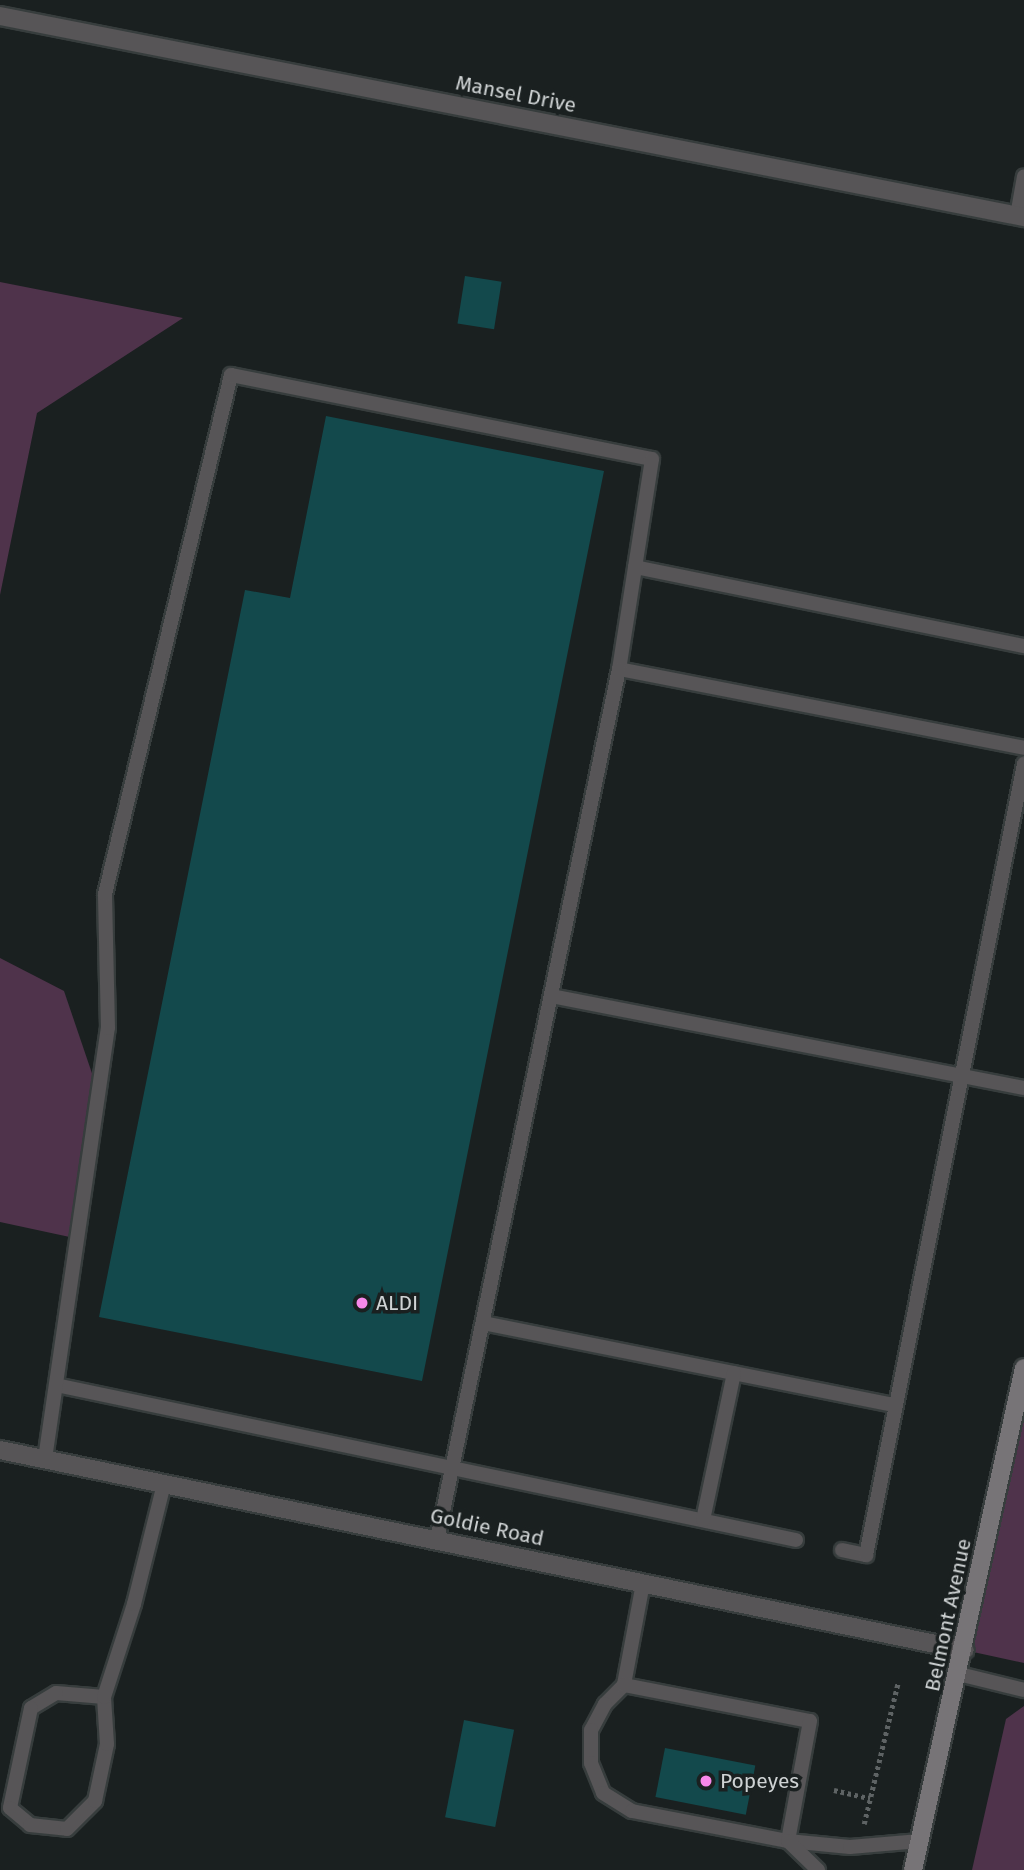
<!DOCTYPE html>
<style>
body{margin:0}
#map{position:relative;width:1024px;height:1870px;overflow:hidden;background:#1a2020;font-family:"Fira Sans",sans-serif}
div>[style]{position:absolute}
.green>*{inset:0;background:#4f334b}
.building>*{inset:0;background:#13494c;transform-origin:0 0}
.path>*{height:4.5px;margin-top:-2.25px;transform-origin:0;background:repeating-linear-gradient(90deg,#5e6364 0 3.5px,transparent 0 7px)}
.roads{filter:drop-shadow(2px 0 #373d3d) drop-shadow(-2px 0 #373d3d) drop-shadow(0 2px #373d3d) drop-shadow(0 -2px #373d3d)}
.service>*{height:14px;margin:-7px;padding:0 7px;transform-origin:7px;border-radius:7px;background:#575557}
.minor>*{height:18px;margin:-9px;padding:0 9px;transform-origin:9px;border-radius:9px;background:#575557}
.tertiary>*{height:18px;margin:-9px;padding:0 9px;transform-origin:9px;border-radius:9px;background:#575557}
.secondary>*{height:18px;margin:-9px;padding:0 9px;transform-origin:9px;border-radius:9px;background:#777477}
.dots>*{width:19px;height:19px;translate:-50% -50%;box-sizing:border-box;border:4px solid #1a2020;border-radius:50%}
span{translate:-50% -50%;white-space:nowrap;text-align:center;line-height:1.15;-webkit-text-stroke:7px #1a2020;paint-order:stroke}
.street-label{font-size:21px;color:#cfd3d4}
.poi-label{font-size:21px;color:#cfd3d4}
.left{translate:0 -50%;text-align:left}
</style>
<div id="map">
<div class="green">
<div style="clip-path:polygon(0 282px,183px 318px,37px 413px,0 595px)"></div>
<div style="clip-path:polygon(0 958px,64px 991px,99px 1094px,79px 1239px,0 1222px)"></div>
<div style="clip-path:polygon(1024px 1368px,1024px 1663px,964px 1650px)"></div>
<div style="clip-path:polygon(1024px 1706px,1024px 1870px,972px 1870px,1006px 1719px)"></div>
</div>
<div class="building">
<div style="left:465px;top:276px;width:37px;height:48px;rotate:9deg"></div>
<div style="clip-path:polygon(326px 416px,604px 471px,422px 1381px,99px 1317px,245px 590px,290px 598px)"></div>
<div style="left:464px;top:1720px;width:51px;height:99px;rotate:11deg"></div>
<div style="left:665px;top:1748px;width:92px;height:50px;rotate:11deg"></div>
</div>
<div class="path">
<div style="left:834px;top:1790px;width:37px;rotate:13deg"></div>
<div style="left:864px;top:1824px;width:146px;rotate:-76.5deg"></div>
</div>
<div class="roads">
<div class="service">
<div style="left:1017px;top:216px;width:40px;rotate:-80deg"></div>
<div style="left:635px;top:567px;width:397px;rotate:11.5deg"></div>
<div style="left:619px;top:669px;width:413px;rotate:11deg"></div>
<div style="left:551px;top:996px;width:482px;rotate:11deg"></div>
<div style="left:483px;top:1323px;width:420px;rotate:11.3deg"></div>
<div style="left:56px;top:1385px;width:756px;rotate:11.83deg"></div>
<div style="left:45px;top:1459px;width:436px;rotate:-81.7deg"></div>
<div style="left:108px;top:1028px;width:134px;rotate:-91.3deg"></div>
<div style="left:105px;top:894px;width:534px;rotate:-76.35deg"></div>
<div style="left:231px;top:375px;width:429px;rotate:11.3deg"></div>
<div style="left:652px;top:459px;width:213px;rotate:98.9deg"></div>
<div style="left:619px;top:669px;width:890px;rotate:101.8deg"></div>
<div style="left:703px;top:1520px;width:150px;rotate:-78.1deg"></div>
<div style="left:842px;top:1550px;width:25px;rotate:12deg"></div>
<div style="left:866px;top:1555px;width:807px;rotate:-78.7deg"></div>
<div style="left:643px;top:1583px;width:104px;rotate:100.6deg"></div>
<div style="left:624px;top:1685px;width:27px;rotate:135deg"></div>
<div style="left:605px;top:1704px;width:30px;rotate:118deg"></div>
<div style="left:591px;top:1730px;width:33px;rotate:90deg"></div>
<div style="left:591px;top:1763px;width:32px;rotate:68deg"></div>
<div style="left:603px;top:1793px;width:34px;rotate:32deg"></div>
<div style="left:632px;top:1811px;width:159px;rotate:10.9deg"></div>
<div style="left:788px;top:1841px;width:62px;rotate:5.5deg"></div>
<div style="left:850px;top:1847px;width:70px;rotate:-4.9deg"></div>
<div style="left:959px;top:1674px;width:67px;rotate:13.8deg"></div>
<div style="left:624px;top:1685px;width:189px;rotate:11deg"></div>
<div style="left:810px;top:1721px;width:122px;rotate:100.4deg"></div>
<div style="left:104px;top:1697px;width:48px;rotate:-175.2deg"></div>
<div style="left:56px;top:1693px;width:29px;rotate:149deg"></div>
<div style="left:31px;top:1708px;width:102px;rotate:101.9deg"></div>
<div style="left:10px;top:1808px;width:26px;rotate:40deg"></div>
<div style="left:30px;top:1825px;width:37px;rotate:6deg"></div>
<div style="left:67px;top:1829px;width:40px;rotate:-45deg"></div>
<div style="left:95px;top:1801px;width:58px;rotate:-78.1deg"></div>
<div style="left:107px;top:1744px;width:47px;rotate:-93.7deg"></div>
<div style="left:104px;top:1697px;width:98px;rotate:-72.1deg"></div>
<div style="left:134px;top:1604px;width:124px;rotate:-76deg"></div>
<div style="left:788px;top:1841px;width:42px;rotate:44deg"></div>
</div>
<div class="minor">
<div style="left:0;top:16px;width:1044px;rotate:11.11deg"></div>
</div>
<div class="tertiary">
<div style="left:0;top:1450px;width:985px;rotate:11.72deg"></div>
</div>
<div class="secondary">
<div style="left:913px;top:1870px;width:514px;rotate:-77.53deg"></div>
</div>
</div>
<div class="dots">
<div style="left:362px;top:1303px;background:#f888ea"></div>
<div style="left:706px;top:1781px;background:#f888ea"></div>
</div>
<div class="street-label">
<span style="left:516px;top:94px;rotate:11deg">Mansel Drive</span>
<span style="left:487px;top:1527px;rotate:12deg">Goldie Road</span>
<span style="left:948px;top:1615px;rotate:-78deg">Belmont Avenue</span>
</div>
<div class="poi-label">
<span class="left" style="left:376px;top:1303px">ALDI</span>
<span class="left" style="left:720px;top:1781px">Popeyes</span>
</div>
</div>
